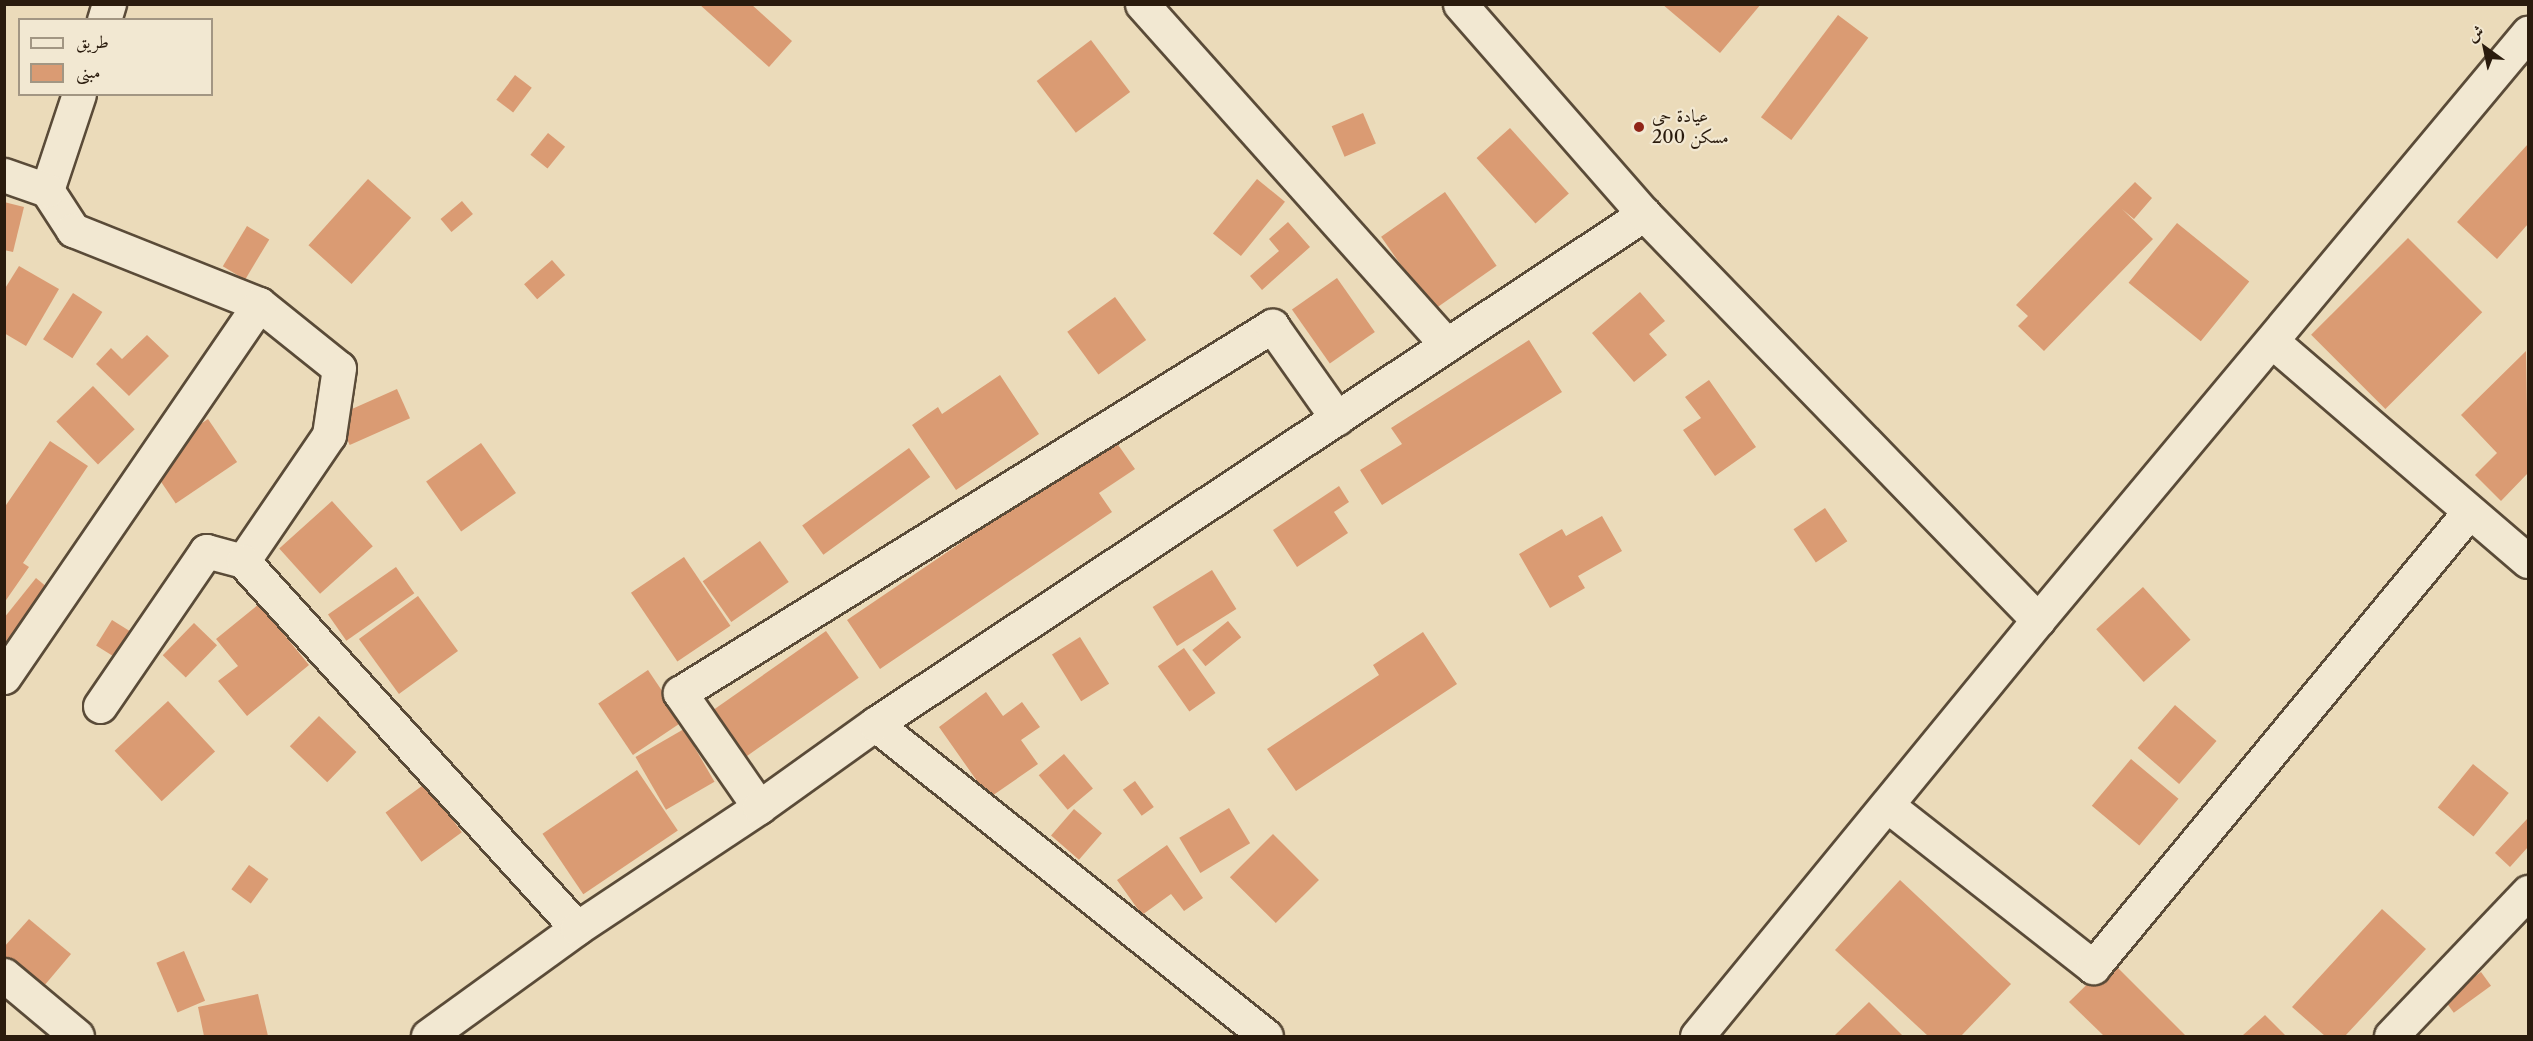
<!DOCTYPE html>
<meta charset="utf-8">
<style>
body{margin:0}
#map{position:relative;width:2533px;height:1041px;overflow:hidden;background:#ebdbba;font-family:"Libre Caslon Text",Amiri,serif}
div>[style]{position:absolute}
.building>*{inset:0;background:#da9b73;transform-origin:0 0}
.roads{filter:drop-shadow(2px 0 #5a4b38) drop-shadow(-2px 0 #5a4b38) drop-shadow(0 2px #5a4b38) drop-shadow(0 -2px #5a4b38)}
.street>*{height:33px;margin:-16.5px;padding:0 16.5px;transform-origin:16.5px;border-radius:16.5px;background:#f2e8d2}
.secondary>*{height:33px;margin:-16.5px;padding:0 16.5px;transform-origin:16.5px;border-radius:16.5px;background:#f2e8d2}
.dots>*{width:16px;height:16px;translate:-50% -50%;box-sizing:border-box;border:3px solid #f2e8d2;border-radius:50%}
span{translate:-50% -50%;white-space:nowrap;text-align:center;line-height:1.15;-webkit-text-stroke:4.5px #f2e8d2;paint-order:stroke}
.poi-label{font-size:18px;color:#2a1b0d}
.left{translate:0 -50%;text-align:left}
.frame{position:absolute;inset:0;border:6px solid #2a1b0d;pointer-events:none}
.legend{position:absolute;left:18px;top:18px;width:195px;height:78px;box-sizing:border-box;background:#f2e8d2;border:2px solid #a29683;margin:0;padding:8px 10px;list-style:none;font-size:18px;color:#2a1b0d}
.legend li{display:flex;align-items:center;gap:12px;height:30px}
.legend b{width:30px;border:2px solid #a29683}
.north{position:absolute;left:2455px;top:18px;width:60px;height:60px;-webkit-text-stroke:4px #f2e8d2;paint-order:stroke;rotate:327deg;font-size:16px;font-weight:700;line-height:24px;text-align:center;color:#2a1b0d}
.north::after{content:'';display:block;margin:auto;width:21px;height:27px;background:#2a1b0d;clip-path:polygon(50% 0,100% 100%,50% 72%,0 100%)}
</style>
<div id="map">
<div class="building">
<div style="clip-path:polygon(699px 4px,751px 4px,792px 41px,769px 67px)"></div>
<div style="clip-path:polygon(1662px 4px,1761px 4px,1720px 53px)"></div>
<div style="left:1838px;top:15px;width:38px;height:128px;rotate:37deg"></div>
<div style="left:1091px;top:40px;width:65px;height:68px;rotate:53deg"></div>
<div style="left:515px;top:75px;width:21px;height:31px;rotate:37deg"></div>
<div style="left:1363px;top:113px;width:33px;height:34px;rotate:67deg"></div>
<div style="left:1510px;top:128px;width:88px;height:45px;rotate:48deg"></div>
<div style="left:548px;top:133px;width:22px;height:28px;rotate:39deg"></div>
<div style="clip-path:polygon(2528px 144px,2528px 224px,2497px 259px,2457px 222px)"></div>
<div style="left:368px;top:179px;width:58px;height:89px;rotate:42deg"></div>
<div style="left:1257px;top:179px;width:36px;height:70px;rotate:39deg"></div>
<div style="clip-path:polygon(2135px 182px,2152px 198px,2134px 219px,2122px 209px,2153px 239px,2044px 351px,2018px 326px,2028px 316px,2016px 305px)"></div>
<div style="left:1445px;top:192px;width:90px;height:78px;rotate:55deg"></div>
<div style="left:462px;top:201px;width:17px;height:28px;rotate:50deg"></div>
<div style="clip-path:polygon(4px 202px,24px 207px,13px 252px,4px 250px)"></div>
<div style="clip-path:polygon(1288px 222px,1310px 247px,1262px 290px,1250px 276px,1279px 251px,1269px 239px)"></div>
<div style="left:2177px;top:223px;width:93px;height:77px;rotate:39deg"></div>
<div style="left:247px;top:226px;width:26px;height:47px;rotate:31deg"></div>
<div style="left:2408px;top:238px;width:105px;height:137px;rotate:45deg"></div>
<div style="left:552px;top:260px;width:20px;height:37px;rotate:49deg"></div>
<div style="clip-path:polygon(19px 266px,59px 289px,26px 346px,4px 333px,4px 290px)"></div>
<div style="left:1337px;top:278px;width:66px;height:55px;rotate:55deg"></div>
<div style="clip-path:polygon(1640px 292px,1665px 321px,1649px 334px,1667px 355px,1634px 382px,1592px 333px)"></div>
<div style="left:73px;top:293px;width:35px;height:55px;rotate:33deg"></div>
<div style="left:1115px;top:297px;width:53px;height:59px;rotate:54deg"></div>
<div style="clip-path:polygon(147px 335px,169px 356px,129px 396px,96px 364px,111px 348px,122px 359px)"></div>
<div style="clip-path:polygon(1529px 340px,1562px 392px,1382px 505px,1360px 470px,1402px 444px,1391px 428px)"></div>
<div style="clip-path:polygon(2526px 351px,2528px 473px,2501px 501px,2475px 475px,2497px 453px,2461px 415px)"></div>
<div style="clip-path:polygon(1000px 375px,1039px 434px,956px 490px,912px 425px,938px 407px,942px 414px)"></div>
<div style="clip-path:polygon(1709px 380px,1756px 447px,1715px 476px,1683px 430px,1701px 418px,1685px 397px)"></div>
<div style="left:93px;top:386px;width:60px;height:51px;rotate:46deg"></div>
<div style="left:397px;top:389px;width:32px;height:66px;rotate:66deg"></div>
<div style="left:208px;top:419px;width:52px;height:74px;rotate:56deg"></div>
<div style="clip-path:polygon(1114px 439px,1135px 469px,1099px 493px,1112px 512px,880px 669px,847px 620px)"></div>
<div style="clip-path:polygon(50px 441px,88px 466px,23px 563px,29px 567px,4px 603px,4px 508px)"></div>
<div style="left:481px;top:443px;width:61px;height:67px;rotate:55deg"></div>
<div style="left:909px;top:448px;width:36px;height:132px;rotate:54deg"></div>
<div style="clip-path:polygon(1339px 486px,1349px 502px,1334px 512px,1348px 533px,1297px 567px,1273px 530px)"></div>
<div style="left:332px;top:501px;width:61px;height:71px;rotate:48deg"></div>
<div style="left:1825px;top:508px;width:40px;height:38px;rotate:56deg"></div>
<div style="clip-path:polygon(1602px 516px,1622px 551px,1578px 576px,1585px 588px,1550px 608px,1519px 554px,1562px 529px,1566px 536px)"></div>
<div style="left:760px;top:541px;width:50px;height:70px;rotate:55deg"></div>
<div style="left:684px;top:557px;width:83px;height:64px;rotate:56deg"></div>
<div style="left:396px;top:567px;width:32px;height:83px;rotate:55deg"></div>
<div style="left:1212px;top:570px;width:46px;height:70px;rotate:58deg"></div>
<div style="clip-path:polygon(36px 578px,54px 593px,4px 656px,4px 618px)"></div>
<div style="left:2143px;top:587px;width:71px;height:63px;rotate:48deg"></div>
<div style="left:418px;top:596px;width:68px;height:73px;rotate:54deg"></div>
<div style="clip-path:polygon(259px 604px,309px 665px,247px 716px,218px 681px,238px 666px,216px 639px)"></div>
<div style="left:112px;top:620px;width:26px;height:30px;rotate:32deg"></div>
<div style="left:1228px;top:621px;width:21px;height:46px;rotate:51deg"></div>
<div style="left:194px;top:623px;width:32px;height:45px;rotate:44deg"></div>
<div style="left:826px;top:631px;width:57px;height:142px;rotate:55deg"></div>
<div style="clip-path:polygon(1423px 632px,1457px 684px,1296px 791px,1267px 749px,1379px 675px,1373px 665px)"></div>
<div style="left:1080px;top:637px;width:55px;height:33px;rotate:58deg"></div>
<div style="left:1184px;top:648px;width:55px;height:32px;rotate:55deg"></div>
<div style="left:648px;top:670px;width:62px;height:60px;rotate:56deg"></div>
<div style="clip-path:polygon(986px 692px,1003px 716px,1022px 702px,1040px 727px,1021px 740px,1038px 764px,989px 798px,939px 727px)"></div>
<div style="left:168px;top:701px;width:69px;height:73px;rotate:47deg"></div>
<div style="left:2175px;top:705px;width:55px;height:57px;rotate:41deg"></div>
<div style="left:319px;top:716px;width:52px;height:42px;rotate:44deg"></div>
<div style="left:684px;top:729px;width:61px;height:56px;rotate:60deg"></div>
<div style="left:1064px;top:754px;width:45px;height:33px;rotate:50deg"></div>
<div style="left:2131px;top:759px;width:62px;height:61px;rotate:40deg"></div>
<div style="left:2473px;top:764px;width:46px;height:56px;rotate:39deg"></div>
<div style="left:637px;top:770px;width:73px;height:114px;rotate:56deg"></div>
<div style="left:1135px;top:781px;width:32px;height:15px;rotate:54deg"></div>
<div style="left:426px;top:783px;width:61px;height:50px;rotate:54deg"></div>
<div style="left:1229px;top:808px;width:41px;height:58px;rotate:59deg"></div>
<div style="left:1074px;top:809px;width:37px;height:35px;rotate:41deg"></div>
<div style="clip-path:polygon(2528px 818px,2528px 847px,2510px 867px,2495px 853px)"></div>
<div style="left:1273px;top:834px;width:65px;height:61px;rotate:45deg"></div>
<div style="clip-path:polygon(1167px 845px,1203px 898px,1184px 911px,1171px 894px,1142px 915px,1117px 880px)"></div>
<div style="left:249px;top:865px;width:24px;height:30px;rotate:36deg"></div>
<div style="clip-path:polygon(1900px 880px,2011px 984px,1961px 1036px,1928px 1036px,1835px 950px)"></div>
<div style="clip-path:polygon(2382px 909px,2426px 949px,2345px 1036px,2325px 1036px,2292px 1007px)"></div>
<div style="clip-path:polygon(29px 919px,71px 954px,38px 993px,4px 964px,4px 947px)"></div>
<div style="left:184px;top:951px;width:54px;height:30px;rotate:67deg"></div>
<div style="clip-path:polygon(2111px 961px,2186px 1036px,2104px 1036px,2069px 1002px)"></div>
<div style="left:2481px;top:972px;width:17px;height:46px;rotate:54deg"></div>
<div style="clip-path:polygon(258px 994px,268px 1036px,204px 1036px,198px 1007px)"></div>
<div style="clip-path:polygon(1869px 1002px,1903px 1036px,1834px 1036px)"></div>
<div style="clip-path:polygon(2265px 1015px,2286px 1036px,2242px 1036px)"></div>
</div>
<div class="roads">
<div class="street">
<div style="left:1142px;top:4px;width:457px;rotate:48.2deg"></div>
<div style="left:104px;top:20px;width:17px;rotate:-73deg"></div>
<div style="left:79px;top:94px;width:101px;rotate:108.4deg"></div>
<div style="left:47px;top:190px;width:48px;rotate:57deg"></div>
<div style="left:73px;top:230px;width:200px;rotate:21.7deg"></div>
<div style="left:259px;top:304px;width:102px;rotate:38.7deg"></div>
<div style="left:339px;top:368px;width:68px;rotate:98.5deg"></div>
<div style="left:329px;top:435px;width:153px;rotate:124.3deg"></div>
<div style="left:4px;top:175px;width:46px;rotate:19.2deg"></div>
<div style="left:4px;top:677px;width:452px;rotate:-55.6deg"></div>
<div style="left:100px;top:706px;width:188px;rotate:-55.6deg"></div>
<div style="left:206px;top:551px;width:38px;rotate:15deg"></div>
<div style="left:243px;top:561px;width:496px;rotate:47.7deg"></div>
<div style="left:875px;top:724px;width:500px;rotate:38.59deg"></div>
<div style="left:1888px;top:806px;width:261px;rotate:38.1deg"></div>
<div style="left:2093px;top:967px;width:590px;rotate:-50.43deg"></div>
<div style="left:759px;top:807px;width:139px;rotate:-124.7deg"></div>
<div style="left:680px;top:693px;width:697px;rotate:-31.8deg"></div>
<div style="left:1272px;top:326px;width:113px;rotate:54.8deg"></div>
<div style="left:4px;top:975px;width:95px;rotate:39.9deg"></div>
<div style="left:428px;top:1036px;width:184px;rotate:-35.9deg"></div>
<div style="left:577px;top:928px;width:219px;rotate:-33.6deg"></div>
<div style="left:759px;top:807px;width:143px;rotate:-35.6deg"></div>
<div style="left:875px;top:724px;width:923px;rotate:-33.55deg"></div>
<div style="left:2391px;top:1036px;width:199px;rotate:-46.4deg"></div>
</div>
<div class="secondary">
<div style="left:1460px;top:4px;width:279px;rotate:48.8deg"></div>
<div style="left:1644px;top:214px;width:566px;rotate:45.86deg"></div>
<div style="left:2273px;top:342px;width:336px;rotate:40.7deg"></div>
<div style="left:1697px;top:1036px;width:538px;rotate:-50.66deg"></div>
<div style="left:2038px;top:620px;width:765px;rotate:-50.15deg"></div>
</div>
</div>
<div class="dots">
<div style="left:1639px;top:127px;background:#8f2418"></div>
</div>
<div class="poi-label">
<span class="left" style="left:1652px;top:127px">عيادة حي<br>200 مسكن</span>
</div>
<div class="frame"></div>
<ul class="legend">
<li><b style="height:8px;background:#f2e8d2"></b>طريق</li>
<li><b style="height:16px;background:#da9b73"></b>مبنى</li>
</ul>
<div class="north">ش</div>
</div>
